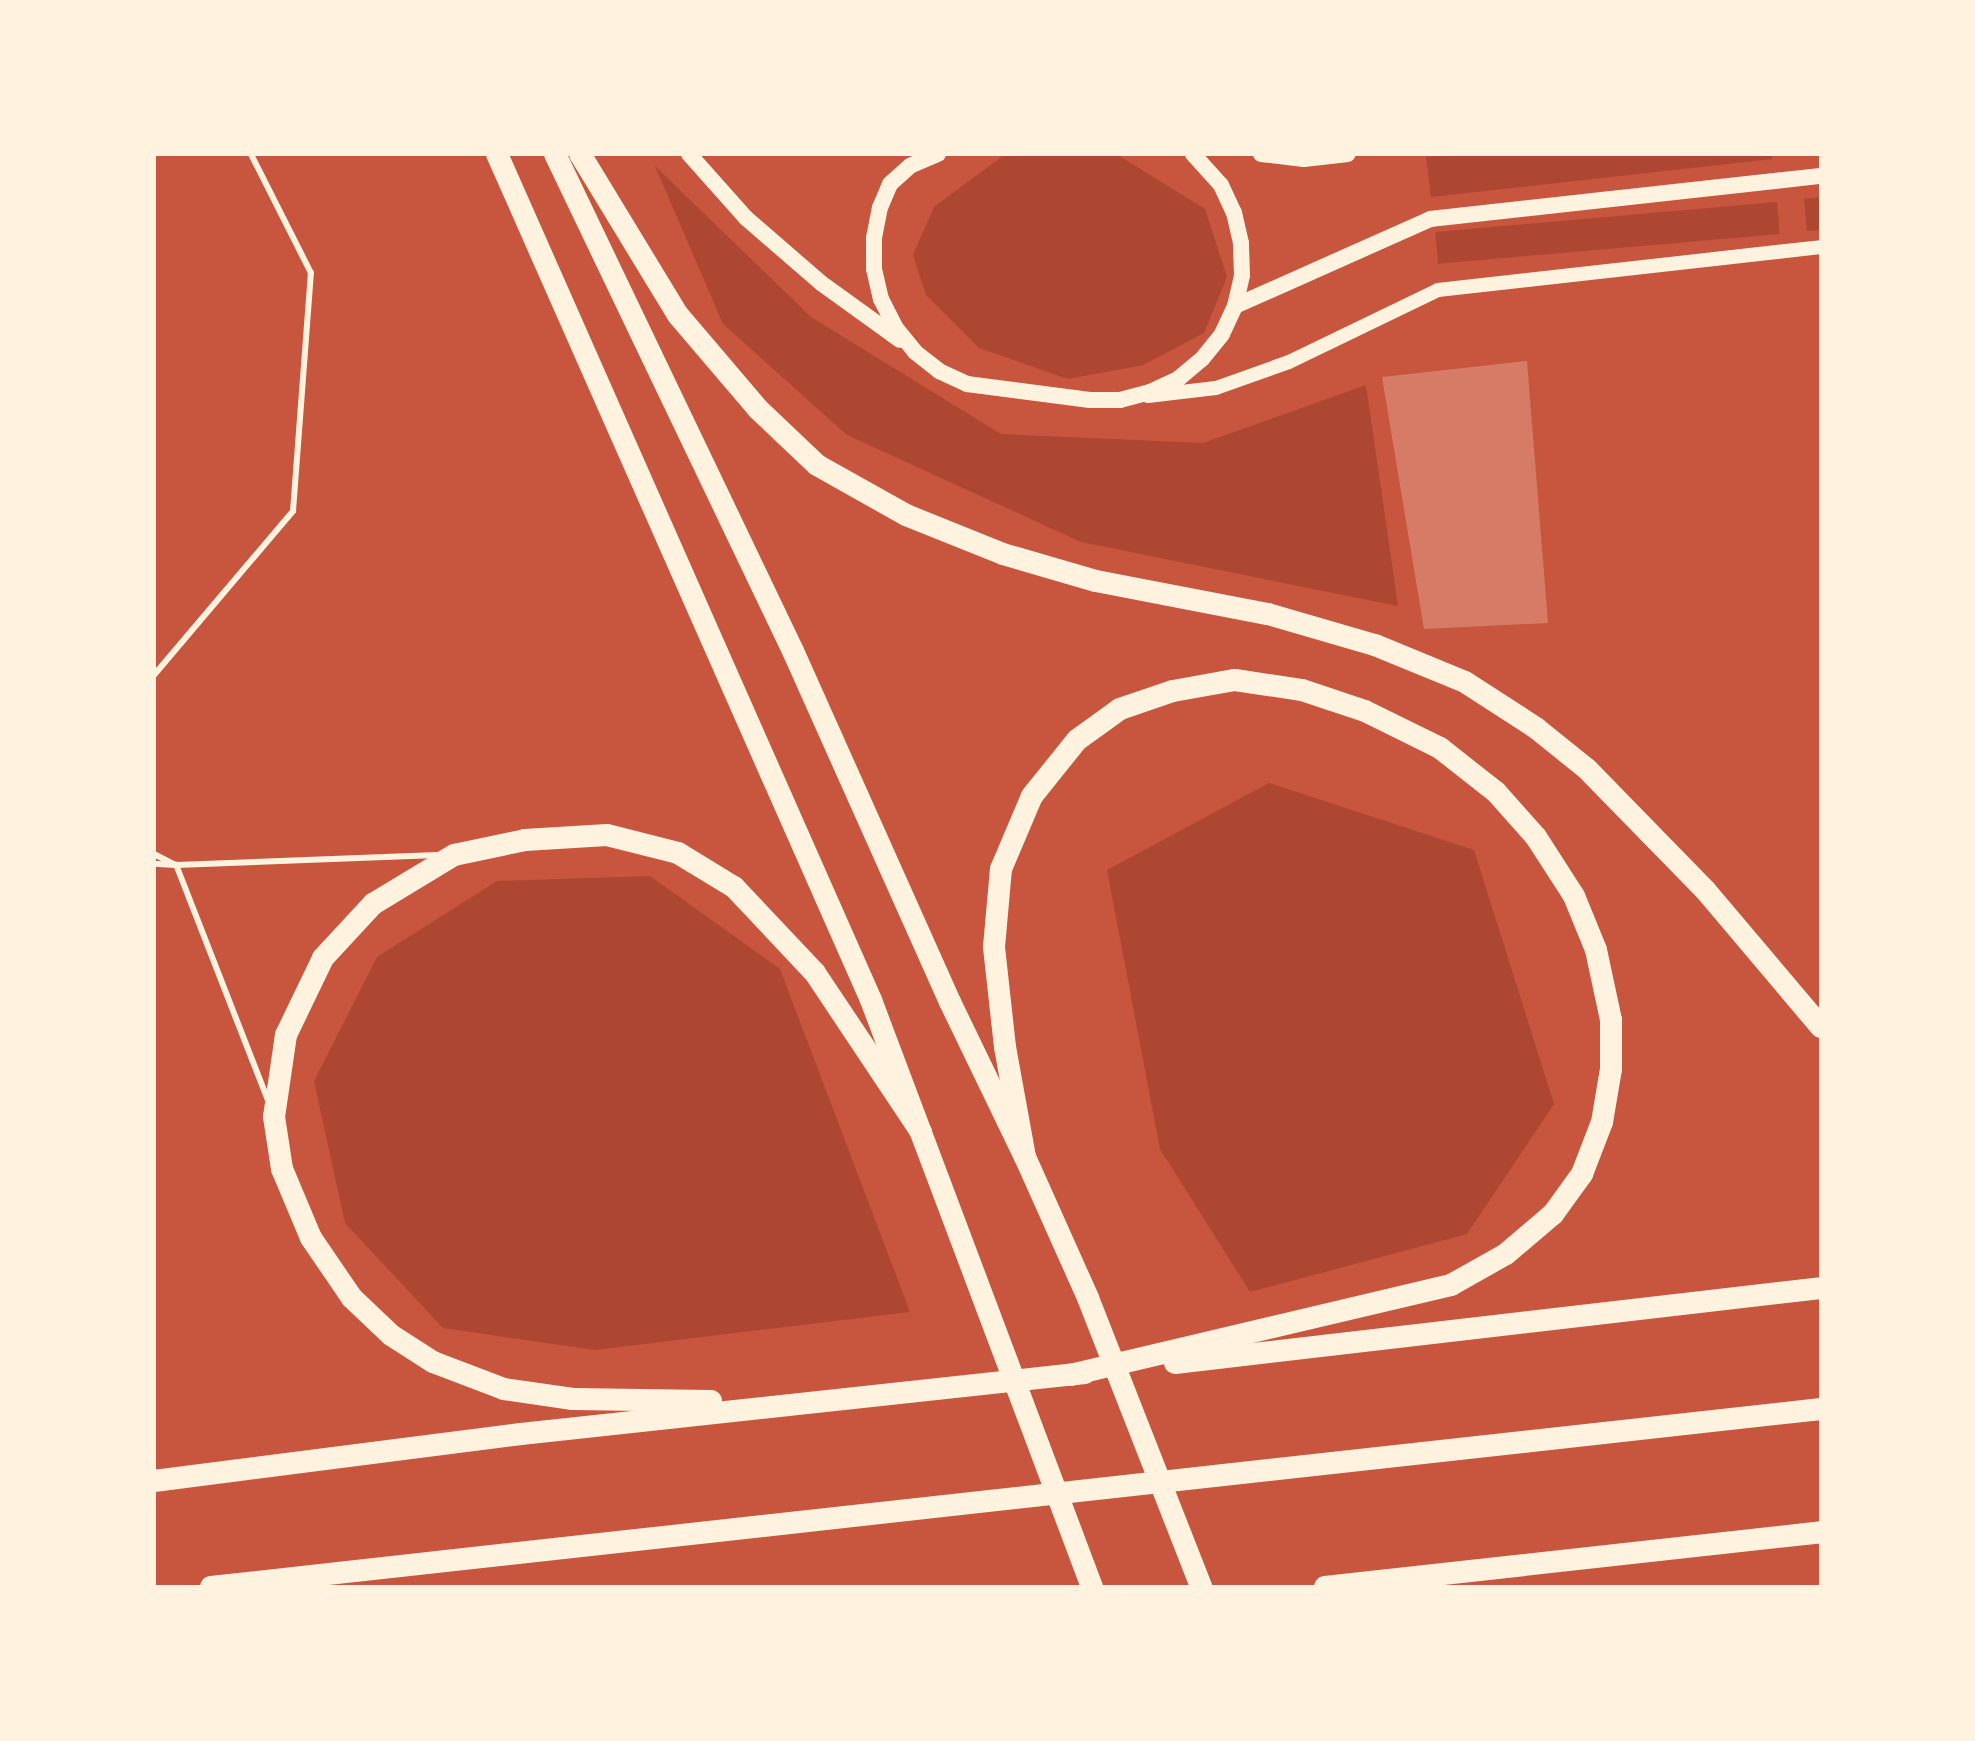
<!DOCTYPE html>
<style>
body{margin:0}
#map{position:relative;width:1975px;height:1741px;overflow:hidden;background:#c8553d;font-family:"Varela Round",sans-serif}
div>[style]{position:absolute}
.green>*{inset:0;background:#ae4732;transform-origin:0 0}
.building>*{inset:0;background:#d67c66}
.service>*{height:6px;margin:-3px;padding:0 3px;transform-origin:3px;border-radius:3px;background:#fff3e0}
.tertiary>*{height:14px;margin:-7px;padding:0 7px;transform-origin:7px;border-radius:7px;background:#fff3e0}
.secondary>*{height:16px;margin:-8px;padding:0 8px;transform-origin:8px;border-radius:8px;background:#fff3e0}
.trunk>*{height:22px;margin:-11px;padding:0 11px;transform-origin:11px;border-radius:11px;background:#fff3e0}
span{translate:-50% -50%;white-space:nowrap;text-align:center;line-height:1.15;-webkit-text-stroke:7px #fff3e0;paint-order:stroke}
.frame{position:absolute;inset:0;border:156px solid #fff3e0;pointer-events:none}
</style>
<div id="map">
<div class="green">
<div style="clip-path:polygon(1116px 154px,1205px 209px,1227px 277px,1204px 333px,1143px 365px,1068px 379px,979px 348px,926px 295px,913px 255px,934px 207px,1004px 155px)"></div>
<div style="clip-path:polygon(1454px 154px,1772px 154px,1772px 159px,1431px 197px,1426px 157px)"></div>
<div style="clip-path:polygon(655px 166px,811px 317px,1001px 434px,1203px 443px,1366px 385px,1398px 606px,1081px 542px,847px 435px,723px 324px)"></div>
<div style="clip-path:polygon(1821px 197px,1821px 230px,1807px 231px,1804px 199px)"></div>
<div style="left:1777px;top:202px;width:32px;height:343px;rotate:85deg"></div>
<div style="clip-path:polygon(1269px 783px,1474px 850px,1554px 1104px,1467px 1234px,1250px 1292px,1160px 1149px,1107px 870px)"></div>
<div style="clip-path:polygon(650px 876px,780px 969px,910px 1312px,595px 1350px,443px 1328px,345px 1223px,314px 1081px,377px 957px,497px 881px)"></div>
</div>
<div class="building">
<div style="clip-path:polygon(1527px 361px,1548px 623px,1424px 629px,1382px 377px)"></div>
</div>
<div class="service">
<div style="left:154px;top:675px;width:215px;rotate:-49.7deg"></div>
<div style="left:293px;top:511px;width:239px;rotate:-85.7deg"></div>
<div style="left:311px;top:273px;width:133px;rotate:-116.8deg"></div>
<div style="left:154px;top:854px;width:25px;rotate:27deg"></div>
<div style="left:176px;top:865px;width:22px;rotate:-177deg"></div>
<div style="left:269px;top:1103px;width:256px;rotate:-111.3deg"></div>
<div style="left:176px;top:865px;width:261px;rotate:-2.2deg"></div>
</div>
<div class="tertiary">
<div style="left:1148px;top:396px;width:68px;rotate:-6.7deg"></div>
<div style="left:1216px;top:388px;width:77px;rotate:-19.6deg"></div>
<div style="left:1289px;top:362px;width:165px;rotate:-25.8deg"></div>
<div style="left:1438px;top:290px;width:385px;rotate:-6.4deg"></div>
</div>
<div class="secondary">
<div style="left:689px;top:154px;width:86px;rotate:48.3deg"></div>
<div style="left:746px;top:218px;width:99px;rotate:40.9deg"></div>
<div style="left:821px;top:283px;width:97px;rotate:35.8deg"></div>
<div style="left:938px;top:154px;width:30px;rotate:157deg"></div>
<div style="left:910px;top:166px;width:27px;rotate:138deg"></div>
<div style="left:890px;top:184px;width:25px;rotate:113deg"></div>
<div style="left:880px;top:207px;width:32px;rotate:101deg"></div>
<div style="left:874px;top:238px;width:31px;rotate:90deg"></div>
<div style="left:874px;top:269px;width:31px;rotate:77deg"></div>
<div style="left:881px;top:299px;width:31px;rotate:63deg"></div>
<div style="left:895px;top:327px;width:32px;rotate:51deg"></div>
<div style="left:915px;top:352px;width:31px;rotate:38deg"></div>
<div style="left:939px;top:371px;width:31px;rotate:25deg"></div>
<div style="left:967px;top:384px;width:124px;rotate:7.4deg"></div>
<div style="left:1090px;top:400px;width:30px"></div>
<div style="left:1120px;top:400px;width:31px;rotate:-15deg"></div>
<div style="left:1150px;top:392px;width:31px;rotate:-25deg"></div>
<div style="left:1178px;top:379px;width:31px;rotate:-40deg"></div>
<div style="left:1202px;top:359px;width:32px;rotate:-51deg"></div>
<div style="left:1222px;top:334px;width:31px;rotate:-65deg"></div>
<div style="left:1235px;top:306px;width:32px;rotate:-77deg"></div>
<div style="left:1242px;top:275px;width:32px;rotate:-92deg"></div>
<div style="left:1241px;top:243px;width:31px;rotate:-103deg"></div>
<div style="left:1234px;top:213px;width:31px;rotate:-115deg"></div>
<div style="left:1221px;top:185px;width:42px;rotate:-132.1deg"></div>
<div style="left:1261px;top:154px;width:43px;rotate:6.6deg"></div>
<div style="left:1304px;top:159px;width:44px;rotate:-6.5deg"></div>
<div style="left:1235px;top:306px;width:214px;rotate:-24deg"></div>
<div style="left:1430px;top:219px;width:393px;rotate:-6.3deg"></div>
</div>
<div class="trunk">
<div style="left:497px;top:154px;width:925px;rotate:66.15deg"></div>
<div style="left:871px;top:1000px;width:627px;rotate:69.37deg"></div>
<div style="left:555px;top:154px;width:551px;rotate:64.41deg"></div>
<div style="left:793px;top:651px;width:385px;rotate:65.9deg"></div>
<div style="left:950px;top:1002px;width:172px;rotate:64.2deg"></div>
<div style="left:1025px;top:1157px;width:154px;rotate:65.9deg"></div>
<div style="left:1088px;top:1298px;width:310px;rotate:68.6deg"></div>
<div style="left:580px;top:154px;width:188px;rotate:58.7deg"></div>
<div style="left:678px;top:315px;width:123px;rotate:49.6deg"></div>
<div style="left:758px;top:409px;width:81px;rotate:43.5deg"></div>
<div style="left:817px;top:465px;width:102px;rotate:29.3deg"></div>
<div style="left:906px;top:515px;width:105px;rotate:21.9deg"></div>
<div style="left:1003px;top:554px;width:97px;rotate:16.2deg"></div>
<div style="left:1096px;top:581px;width:175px;rotate:10.9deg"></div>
<div style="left:1268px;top:614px;width:111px;rotate:16.2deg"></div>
<div style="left:1375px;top:645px;width:97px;rotate:22.3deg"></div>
<div style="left:1465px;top:682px;width:85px;rotate:32.9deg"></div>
<div style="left:1536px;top:728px;width:65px;rotate:38.8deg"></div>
<div style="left:1587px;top:769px;width:170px;rotate:45.7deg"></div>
<div style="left:1706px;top:891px;width:178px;rotate:49.8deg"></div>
<div style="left:1025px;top:1157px;width:112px;rotate:-100.3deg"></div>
<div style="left:1005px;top:1047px;width:101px;rotate:-96.3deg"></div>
<div style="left:994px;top:947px;width:78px;rotate:-84.9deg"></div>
<div style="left:1001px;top:869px;width:79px;rotate:-67deg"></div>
<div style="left:1032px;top:796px;width:72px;rotate:-51.2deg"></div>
<div style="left:1077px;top:740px;width:53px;rotate:-35.8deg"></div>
<div style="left:1120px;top:709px;width:56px;rotate:-18.8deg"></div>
<div style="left:1173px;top:691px;width:63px;rotate:-10.1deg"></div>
<div style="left:1235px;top:680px;width:68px;rotate:8.5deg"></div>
<div style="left:1302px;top:690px;width:66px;rotate:18.4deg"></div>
<div style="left:1365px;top:711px;width:84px;rotate:26.3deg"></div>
<div style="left:1440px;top:748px;width:71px;rotate:38.2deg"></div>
<div style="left:1496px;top:792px;width:60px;rotate:48.4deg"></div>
<div style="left:1536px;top:837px;width:70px;rotate:57.2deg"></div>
<div style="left:1574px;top:896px;width:58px;rotate:67.8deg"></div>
<div style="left:1596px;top:950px;width:72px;rotate:77.9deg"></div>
<div style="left:1611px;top:1020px;width:49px;rotate:90deg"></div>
<div style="left:1611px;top:1069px;width:54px;rotate:99.6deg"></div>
<div style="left:1602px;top:1122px;width:56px;rotate:111deg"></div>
<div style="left:1582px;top:1174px;width:49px;rotate:125.9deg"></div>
<div style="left:1553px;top:1214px;width:62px;rotate:139.6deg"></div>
<div style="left:1506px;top:1254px;width:63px;rotate:150.6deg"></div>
<div style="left:1451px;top:1285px;width:391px;rotate:166.7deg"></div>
<div style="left:1175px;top:1363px;width:650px;rotate:-6.62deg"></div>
<div style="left:711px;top:1401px;width:138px;rotate:-179.2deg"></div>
<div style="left:573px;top:1399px;width:70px;rotate:-171.8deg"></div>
<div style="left:504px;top:1389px;width:76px;rotate:-159.2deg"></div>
<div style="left:433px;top:1362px;width:50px;rotate:-147.3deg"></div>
<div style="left:391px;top:1335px;width:54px;rotate:-136.5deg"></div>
<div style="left:352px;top:1298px;width:73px;rotate:-124.3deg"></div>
<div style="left:311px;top:1238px;width:75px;rotate:-112.8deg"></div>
<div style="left:282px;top:1169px;width:53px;rotate:-98.7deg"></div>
<div style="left:274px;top:1117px;width:83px;rotate:-81.7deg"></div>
<div style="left:286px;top:1035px;width:85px;rotate:-64.3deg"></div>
<div style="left:323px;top:958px;width:74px;rotate:-47.2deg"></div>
<div style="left:373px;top:904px;width:95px;rotate:-31.2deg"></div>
<div style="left:454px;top:855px;width:73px;rotate:-11.9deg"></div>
<div style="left:525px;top:840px;width:82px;rotate:-3.5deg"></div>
<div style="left:607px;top:835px;width:73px;rotate:14.2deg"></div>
<div style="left:678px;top:853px;width:66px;rotate:31.3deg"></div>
<div style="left:734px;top:887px;width:118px;rotate:46.7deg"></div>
<div style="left:815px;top:973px;width:191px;rotate:56.3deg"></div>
<div style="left:154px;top:1481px;width:370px;rotate:-7.3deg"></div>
<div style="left:521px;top:1434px;width:567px;rotate:-6.17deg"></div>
<div style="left:211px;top:1587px;width:1620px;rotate:-6.31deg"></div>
<div style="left:1325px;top:1587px;width:499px;rotate:-6.3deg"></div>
</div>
<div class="frame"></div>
</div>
